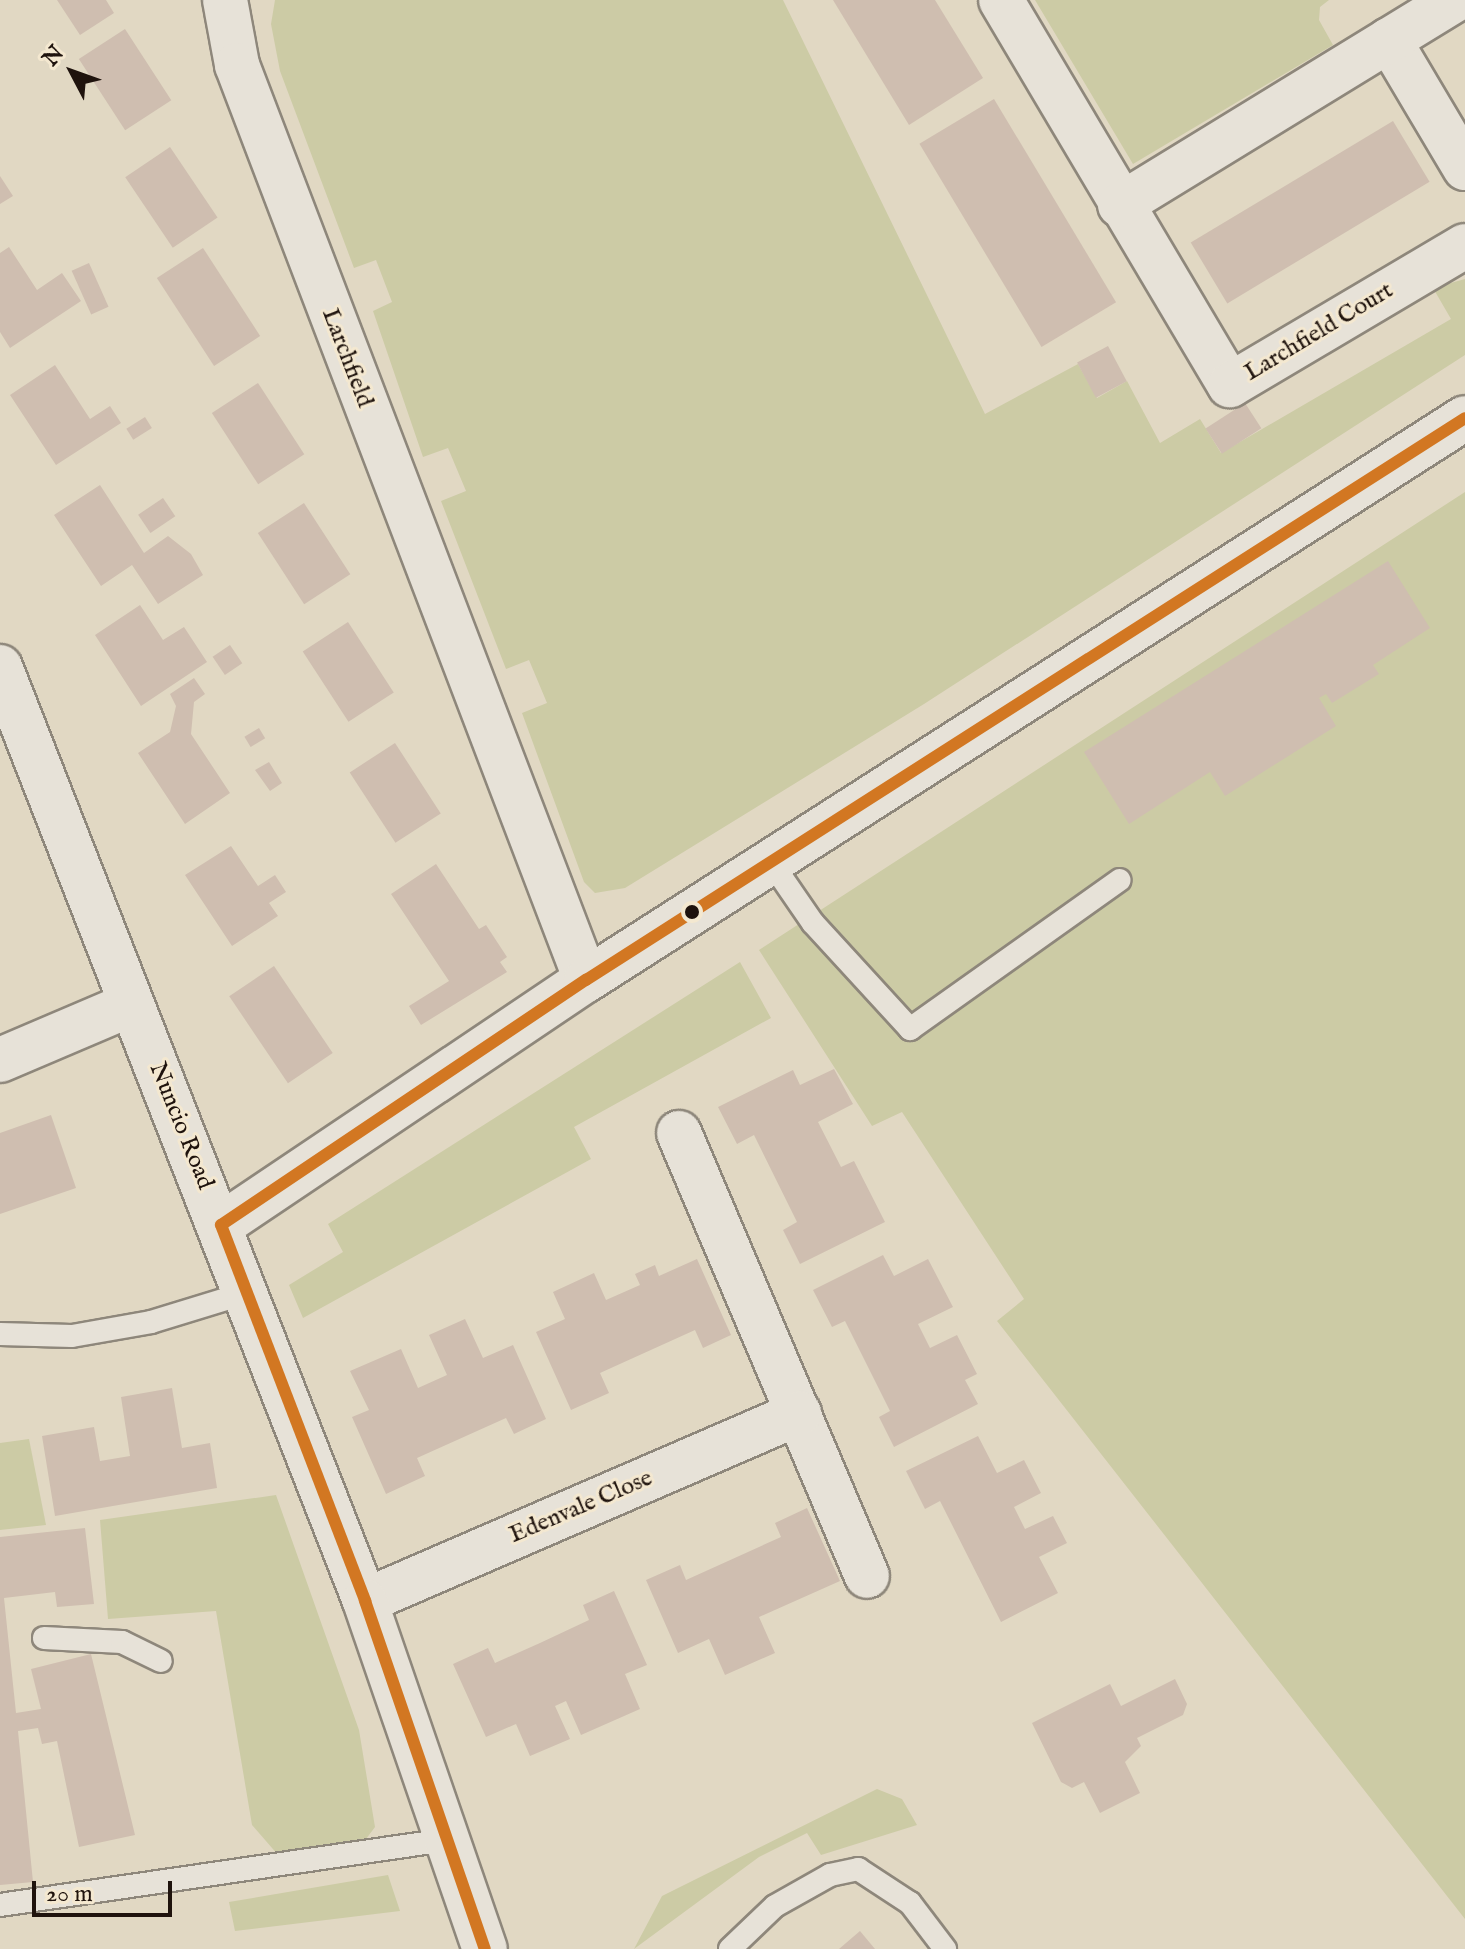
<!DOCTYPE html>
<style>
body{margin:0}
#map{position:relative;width:1465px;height:1949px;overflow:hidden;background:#e1d8c3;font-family:"IM FELL English",serif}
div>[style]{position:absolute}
.green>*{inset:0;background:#cccba5}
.building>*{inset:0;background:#cfbeb0;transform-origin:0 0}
.roads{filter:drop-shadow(2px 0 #8e877b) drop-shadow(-2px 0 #8e877b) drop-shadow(0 2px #8e877b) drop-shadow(0 -2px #8e877b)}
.service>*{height:22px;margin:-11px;padding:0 11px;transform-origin:11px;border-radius:11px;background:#e7e2d8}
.minor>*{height:44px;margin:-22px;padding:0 22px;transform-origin:22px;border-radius:22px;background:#e7e2d8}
.tertiary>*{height:44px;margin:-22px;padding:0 22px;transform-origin:22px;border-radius:22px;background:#e7e2d8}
.bus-1>*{height:12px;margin:-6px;padding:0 6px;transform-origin:6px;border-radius:6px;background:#d27722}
.dots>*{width:22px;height:22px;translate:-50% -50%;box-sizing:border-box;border:4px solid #f4e8d0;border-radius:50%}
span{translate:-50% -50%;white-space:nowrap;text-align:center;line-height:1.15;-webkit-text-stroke:6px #f4e8d0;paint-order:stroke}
.street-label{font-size:24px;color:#1f130d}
.north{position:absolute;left:32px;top:32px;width:80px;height:80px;-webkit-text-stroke:6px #f4e8d0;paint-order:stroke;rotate:311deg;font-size:22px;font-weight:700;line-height:32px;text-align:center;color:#1f130d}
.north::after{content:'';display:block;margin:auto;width:28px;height:36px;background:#1f130d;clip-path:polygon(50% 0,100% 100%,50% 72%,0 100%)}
.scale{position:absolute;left:32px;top:1881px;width:140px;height:36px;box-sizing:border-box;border:4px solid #1f130d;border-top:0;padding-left:10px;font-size:24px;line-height:28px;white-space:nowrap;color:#1f130d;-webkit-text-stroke:6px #f4e8d0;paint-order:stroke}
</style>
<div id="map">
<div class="green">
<div style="clip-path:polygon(275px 0,783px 0,985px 414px,1078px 364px,1097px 398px,1127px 381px,1160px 443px,1200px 419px,1221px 453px,1451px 319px,1433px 288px,1465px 279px,1465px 355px,924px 704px,625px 888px,595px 893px,584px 882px,522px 713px,547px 703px,529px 660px,506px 669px,441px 501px,466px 491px,448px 448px,423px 457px,373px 311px,392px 302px,376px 260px,354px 268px,280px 71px,271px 24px)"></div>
<div style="clip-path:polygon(1035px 0,1329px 0,1320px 7px,1319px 20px,1333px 45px,1133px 164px)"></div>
<div style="clip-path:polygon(1465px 492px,1465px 1919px,997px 1321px,1024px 1299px,902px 1112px,872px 1126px,759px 950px)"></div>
<div style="clip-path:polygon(740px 962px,771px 1018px,574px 1127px,591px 1159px,303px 1318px,289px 1285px,343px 1252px,328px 1224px)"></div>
<div style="clip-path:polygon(29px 1439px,46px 1525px,0 1530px,0 1443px)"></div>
<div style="clip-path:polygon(276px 1495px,359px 1730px,375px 1827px,366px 1839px,313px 1855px,279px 1856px,252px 1825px,216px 1611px,108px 1619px,100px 1520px)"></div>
<div style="clip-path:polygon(877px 1789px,902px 1799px,917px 1825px,821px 1855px,807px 1833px,759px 1857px,634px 1949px,662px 1896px)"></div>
<div style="clip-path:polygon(388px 1875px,400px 1911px,235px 1931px,229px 1902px)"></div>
</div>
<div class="building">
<div style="clip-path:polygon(57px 0,106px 0,114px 13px,80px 35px)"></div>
<div style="clip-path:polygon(833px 0,935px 0,983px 78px,909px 125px)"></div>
<div style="left:125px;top:29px;width:85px;height:55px;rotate:57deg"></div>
<div style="left:994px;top:99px;width:237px;height:87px;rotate:59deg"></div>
<div style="left:1393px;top:121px;width:71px;height:236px;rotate:59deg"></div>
<div style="left:170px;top:147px;width:85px;height:54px;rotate:56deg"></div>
<div style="clip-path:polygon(0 176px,13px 196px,0 204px)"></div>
<div style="clip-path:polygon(9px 247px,37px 290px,62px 273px,81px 301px,10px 348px,0 332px,0 253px)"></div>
<div style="left:203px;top:248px;width:105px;height:55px;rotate:57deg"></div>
<div style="left:89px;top:263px;width:48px;height:19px;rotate:66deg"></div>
<div style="left:1108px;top:346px;width:40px;height:35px;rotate:62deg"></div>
<div style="clip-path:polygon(55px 365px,90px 419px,110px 406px,121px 423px,56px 465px,10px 395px)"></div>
<div style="left:258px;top:383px;width:85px;height:55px;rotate:57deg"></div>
<div style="left:1245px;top:403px;width:30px;height:47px;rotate:57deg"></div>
<div style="left:145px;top:417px;width:13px;height:22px;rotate:58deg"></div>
<div style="clip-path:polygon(100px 485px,144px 553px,168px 536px,191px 554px,203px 575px,158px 604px,132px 565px,101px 586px,54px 515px)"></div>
<div style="left:163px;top:498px;width:22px;height:30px;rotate:56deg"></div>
<div style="left:304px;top:503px;width:85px;height:55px;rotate:57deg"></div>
<div style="clip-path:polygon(1388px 561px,1430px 628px,1373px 665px,1379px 674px,1332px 703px,1326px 694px,1319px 698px,1336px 726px,1225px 796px,1210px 772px,1129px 824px,1084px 752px)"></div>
<div style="clip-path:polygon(140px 605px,163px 640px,184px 627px,207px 662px,141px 706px,95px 635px)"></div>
<div style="left:348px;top:622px;width:84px;height:54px;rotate:57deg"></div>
<div style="left:230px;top:645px;width:22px;height:21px;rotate:56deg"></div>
<div style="clip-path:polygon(194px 678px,205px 694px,194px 702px,191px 734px,230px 793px,185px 824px,138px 753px,170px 732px,176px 706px,170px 694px)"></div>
<div style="left:259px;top:728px;width:12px;height:17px;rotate:59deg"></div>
<div style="left:395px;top:743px;width:84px;height:54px;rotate:57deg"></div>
<div style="clip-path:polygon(269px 762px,282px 783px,270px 791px,255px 770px)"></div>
<div style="clip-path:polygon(231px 846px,258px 886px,275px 875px,286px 892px,269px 903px,278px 916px,232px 946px,185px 875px)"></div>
<div style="clip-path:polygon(436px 864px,479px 929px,486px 925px,507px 957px,500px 962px,507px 972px,421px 1025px,409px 1006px,449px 981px,391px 894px)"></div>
<div style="left:274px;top:966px;width:105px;height:54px;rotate:56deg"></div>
<div style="clip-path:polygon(834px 1069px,853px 1104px,818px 1122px,841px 1167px,854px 1161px,885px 1222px,800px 1264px,783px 1230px,797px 1222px,754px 1135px,737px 1144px,718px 1107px,793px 1070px,800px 1085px)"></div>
<div style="clip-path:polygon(51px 1115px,76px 1188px,0 1214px,0 1133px)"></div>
<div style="clip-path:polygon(883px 1255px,894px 1276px,928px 1259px,953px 1307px,918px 1324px,930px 1348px,957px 1335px,977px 1374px,965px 1380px,978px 1404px,894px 1447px,879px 1417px,890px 1411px,845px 1321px,832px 1327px,813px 1290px)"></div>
<div style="clip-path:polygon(697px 1259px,731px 1335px,703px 1348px,695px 1330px,600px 1373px,609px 1393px,571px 1410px,536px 1332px,565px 1319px,553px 1292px,594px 1273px,606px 1300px,640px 1285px,635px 1274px,655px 1265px,659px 1276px)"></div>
<div style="clip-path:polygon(465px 1319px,483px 1358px,513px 1345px,546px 1419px,514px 1434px,506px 1418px,417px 1458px,425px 1476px,386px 1494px,352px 1417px,369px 1410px,350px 1371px,401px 1349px,418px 1388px,447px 1375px,429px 1335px)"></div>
<div style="clip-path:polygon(172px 1388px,182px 1448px,210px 1443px,217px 1488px,55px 1516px,42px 1436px,94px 1427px,100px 1461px,130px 1456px,121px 1397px)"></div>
<div style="clip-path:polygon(978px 1436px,997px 1473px,1024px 1460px,1041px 1493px,1014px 1507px,1025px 1529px,1053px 1516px,1067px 1543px,1039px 1557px,1058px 1593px,1001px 1622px,940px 1501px,925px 1509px,906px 1471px)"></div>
<div style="clip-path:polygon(807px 1508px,840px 1581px,759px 1617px,775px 1653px,725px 1675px,709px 1639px,678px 1653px,646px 1580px,680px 1565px,686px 1580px,781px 1537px,775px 1523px)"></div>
<div style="clip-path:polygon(85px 1528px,94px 1604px,57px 1607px,55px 1592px,4px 1598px,16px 1713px,41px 1709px,31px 1669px,91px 1654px,135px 1835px,79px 1847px,57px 1741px,42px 1744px,38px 1728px,18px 1731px,33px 1882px,0 1885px,0 1537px)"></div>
<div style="clip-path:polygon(614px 1591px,647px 1665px,625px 1674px,640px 1709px,581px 1735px,566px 1701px,555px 1706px,570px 1739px,530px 1756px,516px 1724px,486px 1737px,453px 1664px,488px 1648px,495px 1663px,540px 1643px,589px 1620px,583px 1605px)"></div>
<div style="clip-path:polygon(1175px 1679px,1187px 1704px,1183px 1715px,1137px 1738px,1141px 1746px,1125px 1762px,1140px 1793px,1100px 1813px,1084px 1782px,1072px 1788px,1061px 1782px,1032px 1723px,1110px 1684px,1121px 1706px)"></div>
<div style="clip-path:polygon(860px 1931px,875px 1949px,839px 1949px)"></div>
</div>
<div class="roads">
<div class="service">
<div style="left:771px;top:862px;width:74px;rotate:55.5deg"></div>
<div style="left:813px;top:923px;width:144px;rotate:47.5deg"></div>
<div style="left:910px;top:1029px;width:257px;rotate:-35.4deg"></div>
<div style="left:0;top:1334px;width:72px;rotate:1.6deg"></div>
<div style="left:72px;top:1336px;width:80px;rotate:-10deg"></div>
<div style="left:151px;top:1322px;width:99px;rotate:-17deg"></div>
<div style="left:44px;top:1638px;width:78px;rotate:2.9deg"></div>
<div style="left:122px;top:1642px;width:43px;rotate:26deg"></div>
<div style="left:0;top:1905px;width:453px;rotate:-8.3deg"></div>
<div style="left:730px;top:1949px;width:62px;rotate:-43.7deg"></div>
<div style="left:775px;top:1906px;width:63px;rotate:-29.4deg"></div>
<div style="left:830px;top:1875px;width:29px;rotate:-12deg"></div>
<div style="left:858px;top:1869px;width:62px;rotate:33.2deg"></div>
<div style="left:910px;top:1903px;width:58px;rotate:52.7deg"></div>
</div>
<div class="minor">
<div style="left:225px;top:0;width:66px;rotate:79.5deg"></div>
<div style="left:237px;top:65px;width:979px;rotate:69.12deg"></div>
<div style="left:1001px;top:0;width:448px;rotate:59.3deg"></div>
<div style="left:1230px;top:385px;width:273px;rotate:-30.6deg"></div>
<div style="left:1389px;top:40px;width:149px;rotate:59.3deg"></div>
<div style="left:1120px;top:205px;width:393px;rotate:-31.5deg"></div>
<div style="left:0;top:1060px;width:142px;rotate:-23.1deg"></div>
<div style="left:679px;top:1133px;width:481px;rotate:67deg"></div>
<div style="left:221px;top:1225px;width:440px;rotate:-33.9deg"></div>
<div style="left:586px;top:980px;width:1043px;rotate:-32.59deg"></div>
<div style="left:365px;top:1601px;width:473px;rotate:-23.4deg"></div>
</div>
<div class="tertiary">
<div style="left:0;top:667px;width:1003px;rotate:68.65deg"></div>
<div style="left:365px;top:1601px;width:368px;rotate:71deg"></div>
</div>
</div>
<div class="bus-1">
<div style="left:221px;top:1225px;width:440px;rotate:-33.9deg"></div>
<div style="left:586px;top:980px;width:1043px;rotate:-32.59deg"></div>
<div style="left:221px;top:1225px;width:403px;rotate:69deg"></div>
<div style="left:365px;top:1601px;width:368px;rotate:71deg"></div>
</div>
<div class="dots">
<div style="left:692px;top:912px;background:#1f130d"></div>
</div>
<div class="street-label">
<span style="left:1319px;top:332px;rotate:-31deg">Larchfield Court</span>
<span style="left:347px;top:358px;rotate:69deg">Larchfield</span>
<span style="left:181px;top:1126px;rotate:68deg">Nuncio Road</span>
<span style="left:581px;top:1507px;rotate:-23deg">Edenvale Close</span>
</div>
<div class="north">N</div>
<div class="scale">20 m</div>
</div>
